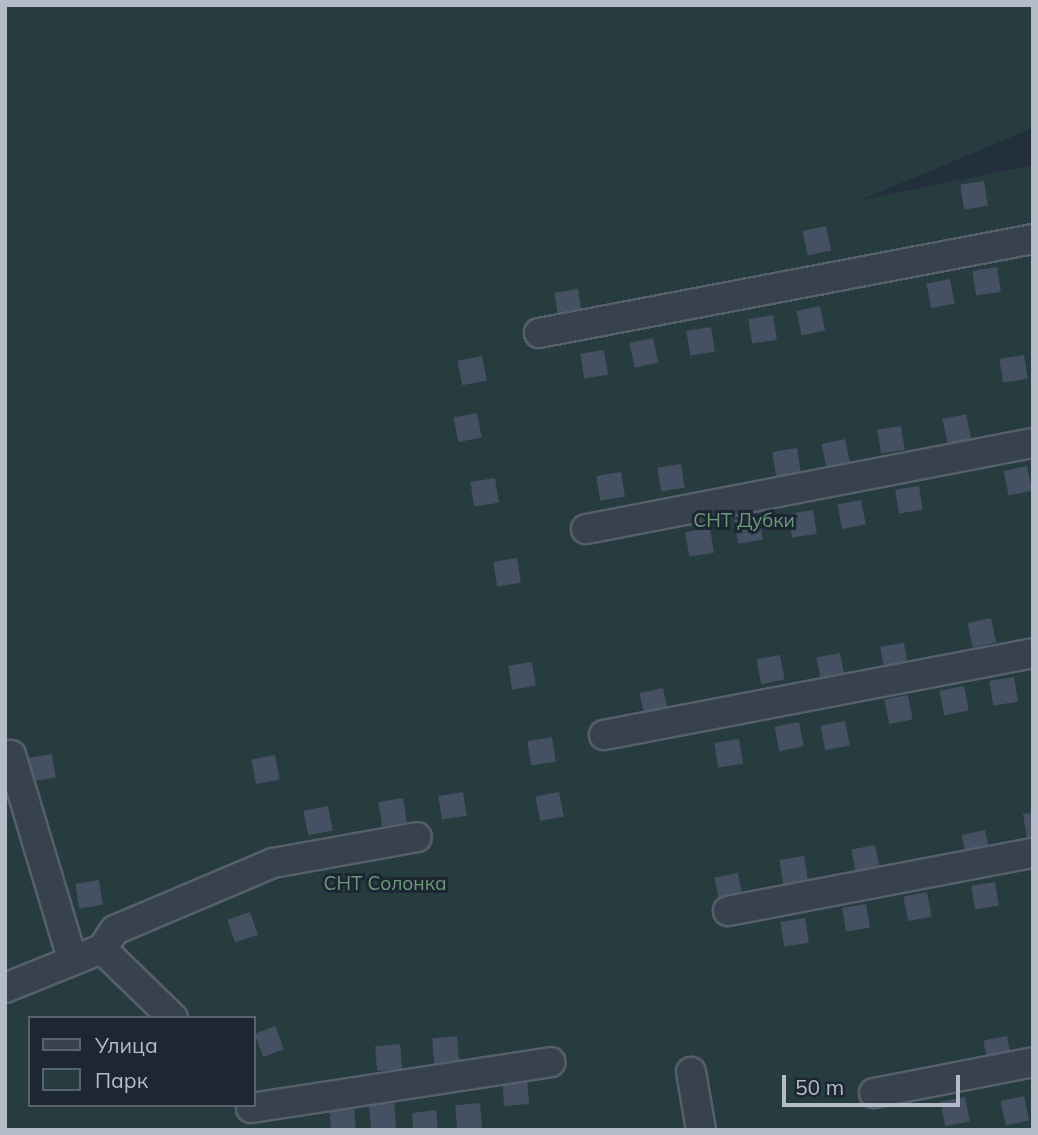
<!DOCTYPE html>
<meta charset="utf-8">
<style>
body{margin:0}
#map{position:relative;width:1038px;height:1135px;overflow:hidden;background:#242f3e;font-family:Mulish,sans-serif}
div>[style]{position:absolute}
.green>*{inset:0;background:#263c3f}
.building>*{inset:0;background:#455162;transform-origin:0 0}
.roads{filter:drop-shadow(2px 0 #565f6c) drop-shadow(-2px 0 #565f6c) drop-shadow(0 2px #565f6c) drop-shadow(0 -2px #565f6c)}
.minor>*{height:28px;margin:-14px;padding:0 14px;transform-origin:14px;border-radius:14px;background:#38414e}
span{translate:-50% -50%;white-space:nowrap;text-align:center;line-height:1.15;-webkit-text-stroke:6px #1d2633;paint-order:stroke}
.park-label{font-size:19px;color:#6b9a76}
.frame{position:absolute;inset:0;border:7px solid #b4bcc9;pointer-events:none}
.legend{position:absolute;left:28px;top:1016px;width:228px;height:91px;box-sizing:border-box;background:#1d2633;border:2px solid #59626f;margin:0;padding:9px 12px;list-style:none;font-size:21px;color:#b4bcc9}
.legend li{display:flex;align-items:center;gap:14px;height:35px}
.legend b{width:35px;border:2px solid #59626f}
.scale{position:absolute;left:782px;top:1075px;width:178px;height:32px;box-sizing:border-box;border:4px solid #b4bcc9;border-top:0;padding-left:9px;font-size:21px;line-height:24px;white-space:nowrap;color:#b4bcc9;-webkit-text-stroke:5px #1d2633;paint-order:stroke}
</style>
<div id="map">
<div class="green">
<div style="clip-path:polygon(evenodd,5px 5px,1033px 5px,1033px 128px,861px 200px,1033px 165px,1033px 1130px,5px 1130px,5px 5px,30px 1018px,254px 1018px,254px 1105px,30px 1105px,30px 1018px)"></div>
</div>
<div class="building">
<div style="left:984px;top:181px;width:25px;height:24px;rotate:81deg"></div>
<div style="left:826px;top:226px;width:25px;height:24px;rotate:78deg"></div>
<div style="left:997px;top:267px;width:25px;height:25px;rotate:81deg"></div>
<div style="left:950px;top:279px;width:25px;height:24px;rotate:79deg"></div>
<div style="left:578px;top:289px;width:25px;height:24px;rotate:81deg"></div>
<div style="left:820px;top:306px;width:25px;height:24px;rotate:78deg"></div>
<div style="left:773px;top:315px;width:25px;height:25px;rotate:81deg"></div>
<div style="left:711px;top:327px;width:25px;height:25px;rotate:81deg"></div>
<div style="left:653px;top:338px;width:25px;height:24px;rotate:78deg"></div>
<div style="left:604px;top:350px;width:25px;height:24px;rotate:81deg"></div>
<div style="left:1024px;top:355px;width:24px;height:25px;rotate:81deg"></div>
<div style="left:482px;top:356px;width:25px;height:25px;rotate:79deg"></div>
<div style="left:477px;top:413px;width:25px;height:24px;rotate:79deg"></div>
<div style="left:966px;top:414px;width:25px;height:24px;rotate:78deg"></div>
<div style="left:901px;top:426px;width:24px;height:24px;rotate:81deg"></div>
<div style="left:845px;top:439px;width:25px;height:24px;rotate:78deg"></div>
<div style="left:797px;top:448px;width:25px;height:25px;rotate:81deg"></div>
<div style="left:681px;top:464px;width:24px;height:24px;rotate:81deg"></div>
<div style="left:1027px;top:466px;width:25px;height:24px;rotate:78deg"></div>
<div style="left:621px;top:472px;width:25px;height:25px;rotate:81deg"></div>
<div style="left:495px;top:478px;width:25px;height:25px;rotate:81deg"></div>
<div style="left:919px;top:486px;width:24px;height:24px;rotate:81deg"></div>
<div style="left:861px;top:500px;width:25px;height:24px;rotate:79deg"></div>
<div style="left:813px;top:510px;width:24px;height:25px;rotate:81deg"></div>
<div style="left:759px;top:516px;width:24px;height:25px;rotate:81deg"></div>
<div style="left:710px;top:528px;width:25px;height:25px;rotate:81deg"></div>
<div style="left:517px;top:558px;width:25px;height:24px;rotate:81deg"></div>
<div style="left:991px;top:618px;width:25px;height:24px;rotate:78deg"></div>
<div style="left:904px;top:643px;width:24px;height:24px;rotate:81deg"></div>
<div style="left:840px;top:653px;width:25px;height:24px;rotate:79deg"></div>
<div style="left:780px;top:655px;width:25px;height:24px;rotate:79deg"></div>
<div style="left:532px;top:662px;width:24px;height:24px;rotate:81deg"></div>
<div style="left:1014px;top:677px;width:25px;height:25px;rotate:81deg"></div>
<div style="left:964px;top:686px;width:25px;height:25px;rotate:79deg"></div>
<div style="left:663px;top:688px;width:25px;height:24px;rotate:78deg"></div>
<div style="left:908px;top:695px;width:25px;height:24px;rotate:79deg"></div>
<div style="left:845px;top:721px;width:25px;height:25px;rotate:79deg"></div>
<div style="left:799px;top:722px;width:25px;height:25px;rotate:79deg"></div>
<div style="left:552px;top:737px;width:25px;height:25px;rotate:81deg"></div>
<div style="left:739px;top:739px;width:25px;height:25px;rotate:81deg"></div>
<div style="left:52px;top:754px;width:24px;height:24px;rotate:81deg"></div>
<div style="left:275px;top:755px;width:25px;height:24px;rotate:79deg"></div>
<div style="left:463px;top:792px;width:24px;height:25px;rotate:81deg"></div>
<div style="left:559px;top:792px;width:25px;height:24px;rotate:79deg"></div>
<div style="left:403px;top:798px;width:25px;height:25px;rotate:81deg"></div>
<div style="left:328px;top:806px;width:25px;height:25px;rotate:79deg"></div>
<div style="clip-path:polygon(1033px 813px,1033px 838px,1027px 839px,1023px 814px)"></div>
<div style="left:985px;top:830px;width:25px;height:24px;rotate:78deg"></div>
<div style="left:875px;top:845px;width:25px;height:24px;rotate:79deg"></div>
<div style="left:804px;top:856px;width:25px;height:25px;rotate:81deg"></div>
<div style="left:738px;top:873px;width:25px;height:24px;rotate:79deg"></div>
<div style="left:99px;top:880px;width:25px;height:24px;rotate:81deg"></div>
<div style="left:995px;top:882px;width:24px;height:24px;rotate:81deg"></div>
<div style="left:927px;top:892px;width:25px;height:24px;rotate:79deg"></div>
<div style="left:866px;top:904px;width:24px;height:24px;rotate:81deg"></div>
<div style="left:250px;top:912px;width:24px;height:24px;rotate:71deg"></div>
<div style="left:805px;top:918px;width:25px;height:25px;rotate:81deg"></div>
<div style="left:275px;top:1026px;width:25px;height:22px;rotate:69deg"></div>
<div style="left:457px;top:1036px;width:25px;height:25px;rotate:85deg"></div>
<div style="left:1007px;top:1036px;width:25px;height:24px;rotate:79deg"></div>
<div style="left:400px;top:1044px;width:25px;height:25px;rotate:85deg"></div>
<div style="left:527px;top:1079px;width:25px;height:25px;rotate:85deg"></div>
<div style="left:1024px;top:1096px;width:25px;height:24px;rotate:78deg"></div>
<div style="left:965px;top:1097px;width:25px;height:25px;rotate:79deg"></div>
<div style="left:394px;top:1103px;width:25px;height:25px;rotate:85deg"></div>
<div style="left:480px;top:1103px;width:25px;height:25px;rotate:85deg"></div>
<div style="left:354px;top:1107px;width:23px;height:25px;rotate:85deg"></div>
<div style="clip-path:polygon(436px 1110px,438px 1130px,413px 1130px,412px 1113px)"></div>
</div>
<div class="roads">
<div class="minor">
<div style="left:539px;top:333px;width:503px;rotate:-10.77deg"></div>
<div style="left:586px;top:529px;width:455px;rotate:-10.9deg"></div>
<div style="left:604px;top:735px;width:437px;rotate:-10.8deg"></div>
<div style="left:11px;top:755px;width:212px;rotate:73.3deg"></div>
<div style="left:728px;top:911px;width:310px;rotate:-10.8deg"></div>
<div style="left:102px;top:949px;width:99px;rotate:44.2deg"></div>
<div style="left:5px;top:988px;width:105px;rotate:-21.9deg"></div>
<div style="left:102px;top:949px;width:23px;rotate:-56deg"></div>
<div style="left:115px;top:930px;width:172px;rotate:-23deg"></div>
<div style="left:273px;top:863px;width:146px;rotate:-10.2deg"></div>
<div style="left:691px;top:1072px;width:59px;rotate:80.2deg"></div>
<div style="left:874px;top:1093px;width:162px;rotate:-11deg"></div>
<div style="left:251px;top:1108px;width:303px;rotate:-8.7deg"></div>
</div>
</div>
<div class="park-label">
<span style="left:744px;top:521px">СНТ Дубки</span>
<span style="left:385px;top:884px">СНТ Солонка</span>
</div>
<div class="frame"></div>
<ul class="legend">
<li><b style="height:9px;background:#38414e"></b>Улица</li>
<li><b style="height:19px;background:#263c3f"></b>Парк</li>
</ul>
<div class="scale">50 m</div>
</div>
